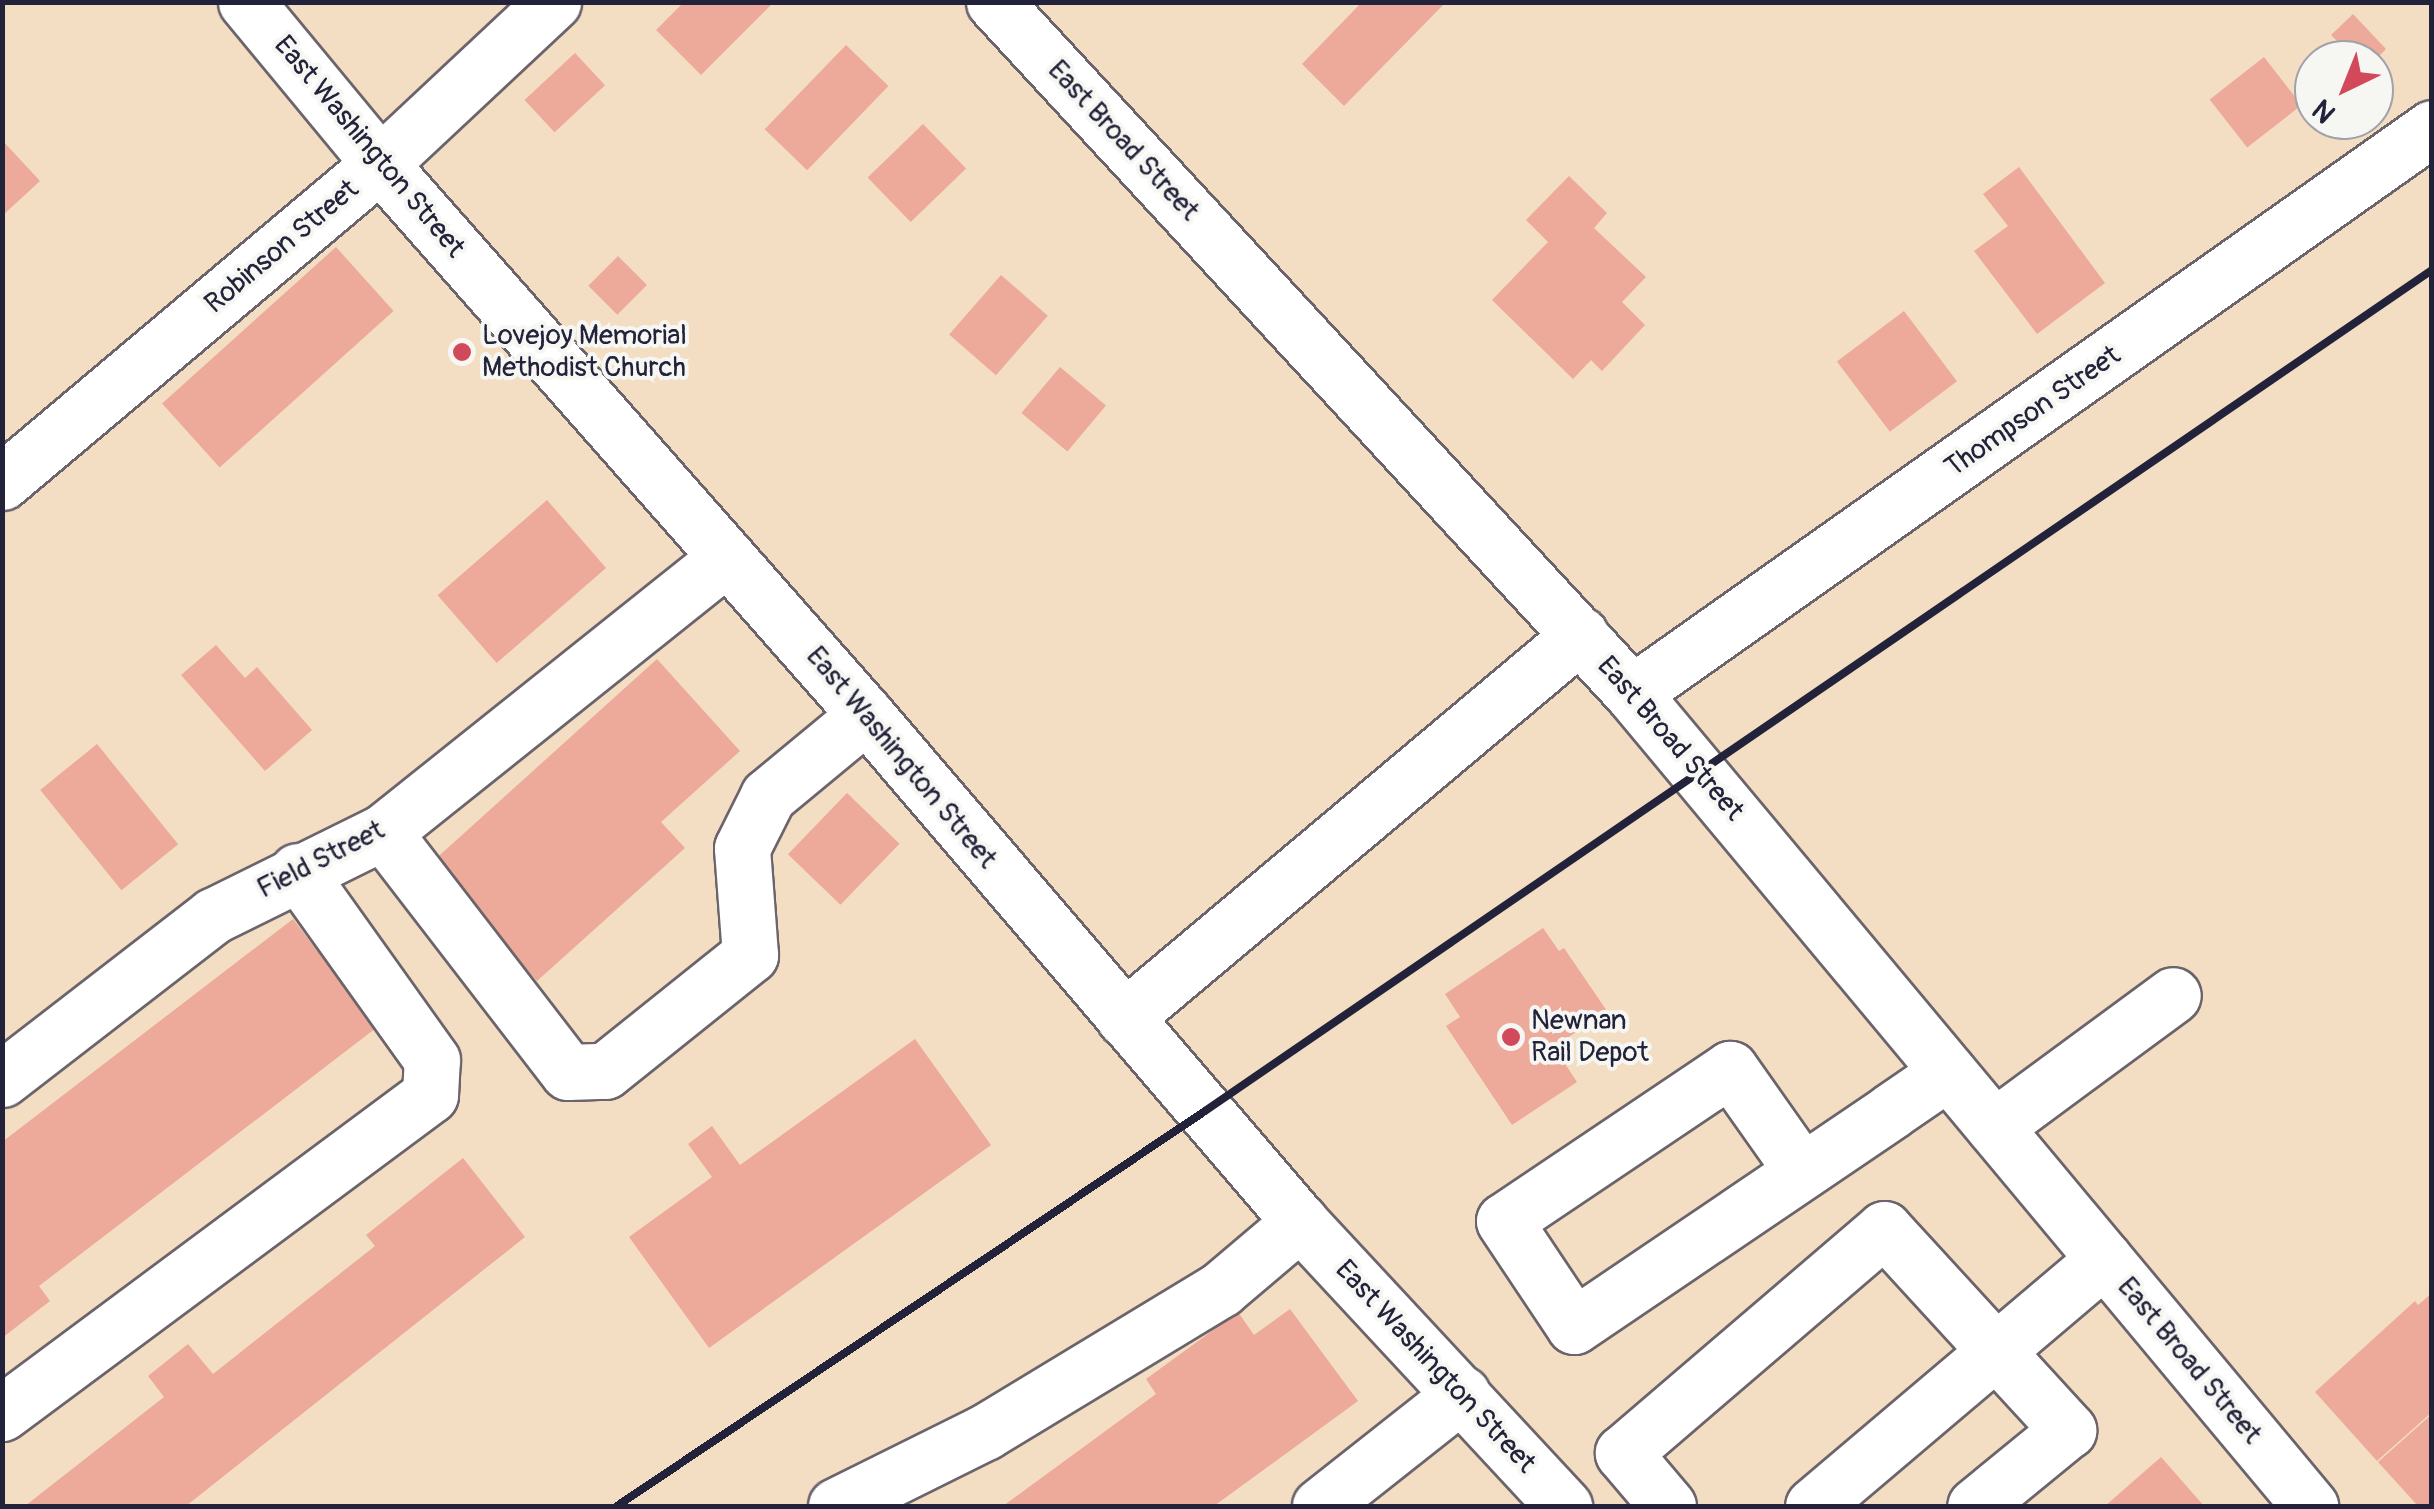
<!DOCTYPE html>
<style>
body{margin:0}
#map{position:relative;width:2434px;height:1509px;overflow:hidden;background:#f3dec3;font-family:Pangolin,sans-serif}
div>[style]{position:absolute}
.building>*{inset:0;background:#eda999;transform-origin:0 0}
.roads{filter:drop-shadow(2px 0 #6b646b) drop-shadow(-2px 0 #6b646b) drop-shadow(0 2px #6b646b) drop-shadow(0 -2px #6b646b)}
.minor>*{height:55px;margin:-27.5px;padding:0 27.5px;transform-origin:27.5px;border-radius:27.5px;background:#fff}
.rail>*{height:8px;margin:-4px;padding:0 4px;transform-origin:4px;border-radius:4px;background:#22223b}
.dots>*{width:28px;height:28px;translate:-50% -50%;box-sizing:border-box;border:5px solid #f6f6f2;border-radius:50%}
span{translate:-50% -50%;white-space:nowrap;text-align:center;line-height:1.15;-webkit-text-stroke:8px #f6f6f2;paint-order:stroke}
.street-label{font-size:28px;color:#22223b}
.poi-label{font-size:28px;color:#22223b}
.left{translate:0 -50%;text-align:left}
.frame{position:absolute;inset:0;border:5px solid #22223b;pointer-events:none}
.north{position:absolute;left:2294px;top:40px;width:100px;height:100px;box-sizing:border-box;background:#f6f6f2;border:2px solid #a1a1a9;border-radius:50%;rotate:223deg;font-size:28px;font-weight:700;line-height:40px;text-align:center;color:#22223b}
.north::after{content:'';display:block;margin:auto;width:35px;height:45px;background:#d1495b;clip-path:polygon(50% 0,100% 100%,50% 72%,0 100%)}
</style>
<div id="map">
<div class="building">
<div style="clip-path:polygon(684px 2px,774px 2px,701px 75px,656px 30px)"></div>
<div style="clip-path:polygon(1362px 2px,1446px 2px,1344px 106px,1302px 64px)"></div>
<div style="clip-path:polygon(2353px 14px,2386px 49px,2375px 60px,2326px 60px,2341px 45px,2331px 35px)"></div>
<div style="left:846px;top:45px;width:59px;height:117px;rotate:44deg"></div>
<div style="left:575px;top:53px;width:44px;height:69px;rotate:47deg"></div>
<div style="left:2264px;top:57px;width:61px;height:69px;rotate:52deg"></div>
<div style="left:923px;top:124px;width:62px;height:77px;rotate:46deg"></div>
<div style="clip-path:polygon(2px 140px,40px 181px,2px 216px)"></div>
<div style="clip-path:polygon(2019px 167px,2105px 283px,2037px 334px,1974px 251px,2008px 226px,1983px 194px)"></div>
<div style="clip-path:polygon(1569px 176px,1607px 213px,1594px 228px,1646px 277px,1622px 302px,1645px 325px,1602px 371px,1591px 360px,1573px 379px,1492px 300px,1548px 242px,1526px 220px)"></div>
<div style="left:336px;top:247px;width:86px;height:234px;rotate:48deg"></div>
<div style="left:618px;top:256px;width:41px;height:42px;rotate:45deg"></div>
<div style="left:1001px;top:275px;width:62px;height:79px;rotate:41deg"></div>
<div style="left:1904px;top:311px;width:88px;height:84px;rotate:53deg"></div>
<div style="left:1060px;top:367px;width:60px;height:60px;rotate:40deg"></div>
<div style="left:547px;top:500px;width:90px;height:145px;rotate:49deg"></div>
<div style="clip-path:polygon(216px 645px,245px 678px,257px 667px,312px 730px,265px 771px,181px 675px)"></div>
<div style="clip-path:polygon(657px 659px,740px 751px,661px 822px,685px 848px,537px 981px,431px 863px)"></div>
<div style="left:97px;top:744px;width:129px;height:73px;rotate:51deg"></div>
<div style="left:847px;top:793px;width:73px;height:85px;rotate:44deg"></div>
<div style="clip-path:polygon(293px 919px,376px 1028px,39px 1286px,50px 1301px,2px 1338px,2px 1142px)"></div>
<div style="clip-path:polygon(1543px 928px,1559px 951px,1564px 948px,1607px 1011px,1554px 1047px,1577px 1082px,1512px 1125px,1446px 1026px,1460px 1017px,1445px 994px)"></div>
<div style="clip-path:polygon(915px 1039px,991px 1145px,709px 1348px,629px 1237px,712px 1177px,688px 1144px,712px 1126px,740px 1165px)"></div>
<div style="clip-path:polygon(463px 1158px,525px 1237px,186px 1506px,25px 1506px,164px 1397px,148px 1376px,188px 1344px,213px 1374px,375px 1246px,366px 1235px)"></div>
<div style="clip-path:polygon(2432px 1293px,2432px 1412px,2377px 1461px,2315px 1392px,2415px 1301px,2418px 1305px)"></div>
<div style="clip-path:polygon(1290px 1309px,1358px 1401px,1214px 1506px,1003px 1506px,1156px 1394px,1146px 1379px,1238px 1312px,1254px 1335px)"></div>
<div style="clip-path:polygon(2432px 1414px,2432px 1506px,2418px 1506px,2378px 1462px)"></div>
<div style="clip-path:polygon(2161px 1457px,2204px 1506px,2105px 1506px)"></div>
</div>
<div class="roads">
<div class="minor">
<div style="left:246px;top:2px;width:210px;rotate:50.4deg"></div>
<div style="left:380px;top:164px;width:735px;rotate:48.59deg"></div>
<div style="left:866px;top:715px;width:667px;rotate:49.44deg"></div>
<div style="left:1300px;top:1222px;width:388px;rotate:47.1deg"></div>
<div style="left:994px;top:2px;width:940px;rotate:47.28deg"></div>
<div style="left:1632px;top:693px;width:1059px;rotate:50.17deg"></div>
<div style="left:2px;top:482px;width:494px;rotate:-40.1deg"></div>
<div style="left:380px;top:164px;width:237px;rotate:-43.1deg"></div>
<div style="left:1632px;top:693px;width:979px;rotate:-35.23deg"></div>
<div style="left:383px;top:832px;width:303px;rotate:52.4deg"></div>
<div style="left:568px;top:1072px;width:37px;rotate:-2deg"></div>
<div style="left:605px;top:1071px;width:186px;rotate:-38.7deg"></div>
<div style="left:750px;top:955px;width:107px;rotate:-94.3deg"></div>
<div style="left:742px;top:848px;width:58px;rotate:-63.4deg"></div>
<div style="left:768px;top:796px;width:127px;rotate:-39.6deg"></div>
<div style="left:1124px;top:1018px;width:596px;rotate:-40.03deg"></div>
<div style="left:2px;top:1079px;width:267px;rotate:-37.7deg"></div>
<div style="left:213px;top:916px;width:190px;rotate:-26.3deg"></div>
<div style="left:383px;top:832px;width:440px;rotate:-38.6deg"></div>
<div style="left:1994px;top:1127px;width:222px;rotate:-36.4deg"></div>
<div style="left:1802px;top:1171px;width:125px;rotate:-125.2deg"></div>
<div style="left:1730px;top:1069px;width:272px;rotate:146.1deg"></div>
<div style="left:1504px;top:1221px;width:126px;rotate:56.3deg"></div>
<div style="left:1574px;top:1326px;width:383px;rotate:-34.1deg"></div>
<div style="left:1891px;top:1111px;width:69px;rotate:-34.4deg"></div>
<div style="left:2px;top:1413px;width:533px;rotate:-36.61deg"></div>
<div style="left:430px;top:1095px;width:35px;rotate:-87deg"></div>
<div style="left:432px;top:1060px;width:232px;rotate:-125.5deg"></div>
<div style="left:836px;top:1506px;width:166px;rotate:-26.4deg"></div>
<div style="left:985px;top:1432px;width:276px;rotate:-31.2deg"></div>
<div style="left:1221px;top:1289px;width:104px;rotate:-40.3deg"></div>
<div style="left:1320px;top:1506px;width:181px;rotate:-38.3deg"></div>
<div style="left:1668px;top:1506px;width:70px;rotate:-130.3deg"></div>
<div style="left:1623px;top:1453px;width:344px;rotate:-40.6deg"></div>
<div style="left:1884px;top:1229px;width:273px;rotate:47.5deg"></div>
<div style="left:2068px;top:1430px;width:120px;rotate:140.7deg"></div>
<div style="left:1813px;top:1506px;width:382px;rotate:-40.3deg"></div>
</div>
</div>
<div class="rail">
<div style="left:617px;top:1506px;width:708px;rotate:-33.89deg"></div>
<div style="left:1205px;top:1111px;width:1488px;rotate:-34.43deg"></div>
</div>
<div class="dots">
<div style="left:462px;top:352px;background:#d1495b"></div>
<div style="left:1511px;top:1037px;background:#d1495b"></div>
</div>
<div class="street-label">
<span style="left:1123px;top:141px;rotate:47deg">East Broad Street</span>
<span style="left:369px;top:147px;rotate:50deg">East Washington Street</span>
<span style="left:282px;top:247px;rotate:-40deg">Robinson Street</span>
<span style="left:2033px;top:412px;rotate:-35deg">Thompson Street</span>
<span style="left:1670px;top:739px;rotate:49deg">East Broad Street</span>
<span style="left:901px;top:758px;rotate:50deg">East Washington Street</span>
<span style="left:321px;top:860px;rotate:-27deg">Field Street</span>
<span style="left:2189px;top:1361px;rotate:50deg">East Broad Street</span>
<span style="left:1435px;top:1367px;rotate:47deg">East Washington Street</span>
</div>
<div class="poi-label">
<span class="left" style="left:482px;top:352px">Lovejoy Memorial<br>Methodist Church</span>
<span class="left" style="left:1531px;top:1037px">Newnan<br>Rail Depot</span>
</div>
<div class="frame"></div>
<div class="north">N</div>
</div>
